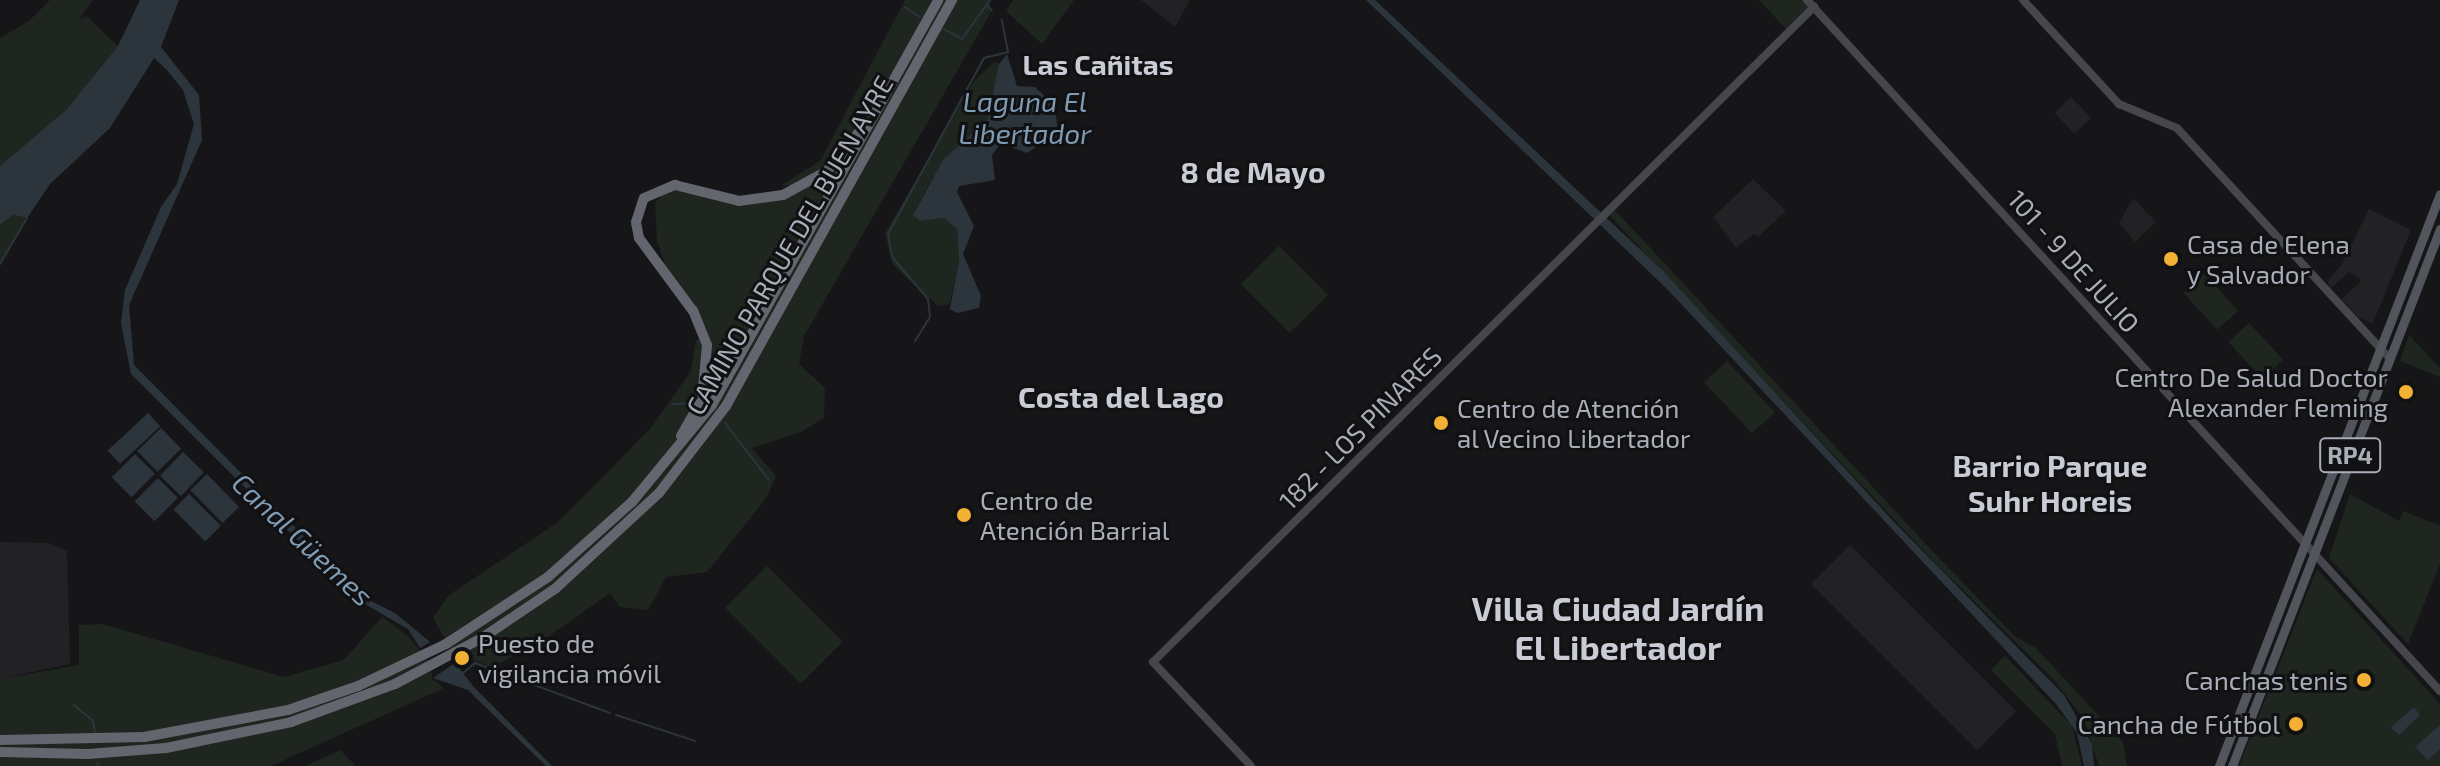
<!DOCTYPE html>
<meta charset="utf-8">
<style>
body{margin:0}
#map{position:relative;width:2440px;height:766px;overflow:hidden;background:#161618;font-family:"Exo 2",sans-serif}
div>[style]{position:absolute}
.built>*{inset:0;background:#222225;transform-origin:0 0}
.green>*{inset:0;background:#1e261f;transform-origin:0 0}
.water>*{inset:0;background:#2c353c;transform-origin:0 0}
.stream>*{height:2px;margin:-1px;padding:0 1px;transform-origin:1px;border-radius:1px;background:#2c353c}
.secondary>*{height:8px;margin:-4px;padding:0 4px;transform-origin:4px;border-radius:4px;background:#45474d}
.primary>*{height:9px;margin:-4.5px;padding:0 4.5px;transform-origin:4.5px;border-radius:4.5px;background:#53555c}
.highway>*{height:10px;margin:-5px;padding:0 5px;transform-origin:5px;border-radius:5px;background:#63666e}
.dots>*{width:22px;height:22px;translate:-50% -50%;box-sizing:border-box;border:4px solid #111113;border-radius:50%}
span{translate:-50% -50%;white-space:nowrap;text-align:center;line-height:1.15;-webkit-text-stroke:6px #111113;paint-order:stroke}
.shield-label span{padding:2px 6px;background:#111113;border:2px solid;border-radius:6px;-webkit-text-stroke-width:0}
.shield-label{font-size:24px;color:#a8adb8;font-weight:700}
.poi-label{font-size:26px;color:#a8adb8}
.left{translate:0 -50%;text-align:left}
.right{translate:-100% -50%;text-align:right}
.street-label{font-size:26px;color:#a8adb8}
.neighbourhood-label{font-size:28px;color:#c9ccd4;font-weight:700}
.water-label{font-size:28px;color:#7f9bb3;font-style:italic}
.quarter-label{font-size:30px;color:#c9ccd4;font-weight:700}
.district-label{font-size:34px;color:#c9ccd4;font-weight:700}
</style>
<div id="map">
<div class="built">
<div style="clip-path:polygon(1141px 0,1190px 0,1175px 27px)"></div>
<div style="left:2071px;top:97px;width:29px;height:23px;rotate:46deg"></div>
<div style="clip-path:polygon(1753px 179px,1786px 211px,1758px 237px,1754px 234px,1736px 248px,1713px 217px)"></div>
<div style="clip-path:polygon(2133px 198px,2156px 222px,2135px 242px,2119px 223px)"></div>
<div style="clip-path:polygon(2369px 209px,2411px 230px,2373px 323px,2359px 318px,2342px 299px,2362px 280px,2349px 272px,2331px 288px,2327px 282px,2342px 264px)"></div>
<div style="clip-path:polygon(0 542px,49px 543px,67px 551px,70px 664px,0 679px)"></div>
<div style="left:1850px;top:545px;width:235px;height:55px;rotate:45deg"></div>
</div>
<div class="green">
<div style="clip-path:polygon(50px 0,93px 0,79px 20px,86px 16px,118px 46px,66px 110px,0 166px,0 38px,29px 21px)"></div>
<div style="clip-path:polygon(905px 0,990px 0,990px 14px,804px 336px,799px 364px,825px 388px,824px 418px,801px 432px,752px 448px,776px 476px,767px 497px,707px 572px,666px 577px,648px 610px,620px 607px,610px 593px,542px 641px,492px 667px,453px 653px,433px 618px,449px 595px,558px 522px,650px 429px,691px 371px,696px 340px,705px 339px,672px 283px,657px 241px,655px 203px,670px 185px,739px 201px,801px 186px,782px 185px,820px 161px)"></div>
<div style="clip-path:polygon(1013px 0,1074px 0,1042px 44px,1006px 11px)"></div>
<div style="clip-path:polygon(1759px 0,1803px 0,1809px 7px,1786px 29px)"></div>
<div style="clip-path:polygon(994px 62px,999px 64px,998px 83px,988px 119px,932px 179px,913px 214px,920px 221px,944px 218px,957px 229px,959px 260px,950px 304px,938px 306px,893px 265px,885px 233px,974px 81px)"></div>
<div style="clip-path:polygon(1614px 209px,1939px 558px,2016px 637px,2035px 647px,2123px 742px,2127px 766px,2099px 766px,2084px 719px,2054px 680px,1934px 562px,1609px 215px)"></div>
<div style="clip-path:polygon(13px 215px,27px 218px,0 264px,0 225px)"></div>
<div style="left:1279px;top:246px;width:69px;height:54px;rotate:45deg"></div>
<div style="left:2204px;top:274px;width:50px;height:28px;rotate:47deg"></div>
<div style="left:2249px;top:323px;width:50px;height:28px;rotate:47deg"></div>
<div style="clip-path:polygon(2409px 335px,2440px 368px,2440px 377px,2400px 361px)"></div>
<div style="left:1727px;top:361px;width:70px;height:31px;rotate:47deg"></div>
<div style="clip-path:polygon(2350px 494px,2399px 521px,2403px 511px,2440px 526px,2440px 564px,2408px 644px,2329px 558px)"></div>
<div style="left:767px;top:566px;width:107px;height:59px;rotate:45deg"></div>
<div style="clip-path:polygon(2317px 569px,2440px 704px,2440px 766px,2239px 766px)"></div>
<div style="clip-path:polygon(382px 617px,408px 636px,431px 664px,432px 679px,444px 688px,271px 766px,0 766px,0 679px,79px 665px,79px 625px,102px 624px,284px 677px,344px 660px)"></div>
<div style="clip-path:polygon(2005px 656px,2072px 726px,2082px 766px,2062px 766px,2055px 734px,1991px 670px)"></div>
<div style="clip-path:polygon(340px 750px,356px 766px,306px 766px)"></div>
</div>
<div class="water">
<div style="clip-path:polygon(140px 0,179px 0,161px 47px,199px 95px,202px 140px,129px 305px,134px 365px,365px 598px,395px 613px,430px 642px,420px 648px,408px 629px,358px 600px,131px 374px,121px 323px,125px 290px,161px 207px,177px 184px,194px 124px,183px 90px,166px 69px,154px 58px,110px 128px,50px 184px,27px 218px,13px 215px,0 225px,0 166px,66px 110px,118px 46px)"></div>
<div style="clip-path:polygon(1366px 0,1375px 0,1664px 272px,1894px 522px,2064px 695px,2092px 744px,2094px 766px,2084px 766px,2077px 733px,2056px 704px,1669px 291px)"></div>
<div style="clip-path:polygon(1007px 54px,1017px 86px,1035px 87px,1055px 106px,1059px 144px,1043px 142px,1027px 153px,1001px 143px,992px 155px,995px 180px,959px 186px,957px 192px,974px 226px,963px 254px,981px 296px,979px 308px,957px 313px,950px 309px,959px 260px,957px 229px,944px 218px,920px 221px,913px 215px,943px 160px,988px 119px,999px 64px)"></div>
<div style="left:148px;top:413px;width:18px;height:55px;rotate:47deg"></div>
<div style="left:161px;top:428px;width:29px;height:33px;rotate:46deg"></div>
<div style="left:183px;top:452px;width:29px;height:33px;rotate:44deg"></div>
<div style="left:135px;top:454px;width:28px;height:33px;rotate:45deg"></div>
<div style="left:207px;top:474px;width:46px;height:23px;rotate:46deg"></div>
<div style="left:158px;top:478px;width:28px;height:33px;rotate:45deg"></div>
<div style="left:189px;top:494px;width:45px;height:22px;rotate:45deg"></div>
<div style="clip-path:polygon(455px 663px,473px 686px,552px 766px,546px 766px,468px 690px,433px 678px)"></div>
<div style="clip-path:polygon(2414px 707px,2420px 715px,2399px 735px,2391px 727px)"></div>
<div style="clip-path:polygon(2440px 725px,2440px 749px,2428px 760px,2415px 747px)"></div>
</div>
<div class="stream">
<div style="left:988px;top:6px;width:6px;rotate:51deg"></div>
<div style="left:905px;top:7px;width:18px;rotate:34deg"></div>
<div style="left:944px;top:29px;width:21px;rotate:29deg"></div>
<div style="left:962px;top:39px;width:48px;rotate:-54.3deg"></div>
<div style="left:0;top:264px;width:53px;rotate:-59.6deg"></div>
<div style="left:915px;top:341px;width:28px;rotate:-58deg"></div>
<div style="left:930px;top:317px;width:18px;rotate:-96deg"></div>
<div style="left:928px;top:299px;width:55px;rotate:-130.6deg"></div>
<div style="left:892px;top:257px;width:23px;rotate:-100deg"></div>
<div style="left:888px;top:234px;width:200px;rotate:-61.4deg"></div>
<div style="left:984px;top:58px;width:25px;rotate:-14deg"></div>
<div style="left:1008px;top:52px;width:33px;rotate:-101deg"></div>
<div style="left:673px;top:404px;width:21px;rotate:-3deg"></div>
<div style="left:725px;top:423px;width:72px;rotate:52.3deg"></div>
<div style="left:463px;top:673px;width:16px;rotate:-40deg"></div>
<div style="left:475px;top:663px;width:144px;rotate:20.3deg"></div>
<div style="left:74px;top:705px;width:25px;rotate:40deg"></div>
<div style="left:93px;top:721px;width:11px;rotate:80deg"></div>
<div style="left:616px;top:715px;width:83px;rotate:18.2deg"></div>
<div style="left:97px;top:763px;width:4px;rotate:56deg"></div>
</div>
<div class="secondary">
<div style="left:1807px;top:0;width:937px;rotate:47.51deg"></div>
<div style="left:2023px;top:0;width:142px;rotate:47.3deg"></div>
<div style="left:2119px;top:104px;width:63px;rotate:22.5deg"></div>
<div style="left:2177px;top:128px;width:311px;rotate:47.3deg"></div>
<div style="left:1251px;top:766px;width:143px;rotate:-133.3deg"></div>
<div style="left:1153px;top:662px;width:931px;rotate:-44.74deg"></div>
</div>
<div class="primary">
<div style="left:2219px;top:766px;width:613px;rotate:-68.88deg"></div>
<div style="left:2232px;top:766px;width:576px;rotate:-68.83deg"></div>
</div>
<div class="highway">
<div style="left:681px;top:436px;width:43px;rotate:-60.4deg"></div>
<div style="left:702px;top:399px;width:54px;rotate:-84.7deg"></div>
<div style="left:707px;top:345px;width:37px;rotate:-112deg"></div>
<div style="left:693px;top:311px;width:91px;rotate:-126.5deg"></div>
<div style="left:639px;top:238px;width:16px;rotate:-101deg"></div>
<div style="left:636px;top:222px;width:25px;rotate:-72deg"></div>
<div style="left:644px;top:198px;width:34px;rotate:-23deg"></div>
<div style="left:675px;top:185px;width:66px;rotate:14deg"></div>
<div style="left:739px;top:201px;width:44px;rotate:-7.8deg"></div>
<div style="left:783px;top:195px;width:50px;rotate:-28.6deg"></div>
<div style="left:827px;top:171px;width:57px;rotate:-50.7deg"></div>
<div style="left:0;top:740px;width:144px;rotate:-1.2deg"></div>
<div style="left:144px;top:737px;width:147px;rotate:-10.6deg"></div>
<div style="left:288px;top:710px;width:74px;rotate:-18.9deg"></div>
<div style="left:358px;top:686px;width:98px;rotate:-25.5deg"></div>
<div style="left:446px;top:644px;width:122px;rotate:-33.3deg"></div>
<div style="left:548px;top:577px;width:113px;rotate:-41.8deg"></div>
<div style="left:632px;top:502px;width:126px;rotate:-50.5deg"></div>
<div style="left:712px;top:405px;width:464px;rotate:-60.8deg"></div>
<div style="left:0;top:752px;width:88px;rotate:1.3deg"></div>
<div style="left:88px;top:754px;width:78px;rotate:-4.4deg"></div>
<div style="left:166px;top:748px;width:128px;rotate:-11.7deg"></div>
<div style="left:291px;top:722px;width:111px;rotate:-20.1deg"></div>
<div style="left:395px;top:684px;width:98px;rotate:-27.9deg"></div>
<div style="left:482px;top:638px;width:89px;rotate:-34deg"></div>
<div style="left:556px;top:588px;width:140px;rotate:-42.7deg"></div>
<div style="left:659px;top:493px;width:110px;rotate:-52.4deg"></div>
<div style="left:726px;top:406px;width:465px;rotate:-60.9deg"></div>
</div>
<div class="dots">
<div style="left:2171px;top:259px;background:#f2b134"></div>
<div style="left:2406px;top:392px;background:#f2b134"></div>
<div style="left:1441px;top:423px;background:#f2b134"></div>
<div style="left:964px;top:515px;background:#f2b134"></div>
<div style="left:462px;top:658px;background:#f2b134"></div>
<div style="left:2364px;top:680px;background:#f2b134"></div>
<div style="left:2296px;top:724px;background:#f2b134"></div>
</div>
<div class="shield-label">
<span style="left:2350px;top:455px">RP4</span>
</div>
<div class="poi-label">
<span class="left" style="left:2187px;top:259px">Casa de Elena<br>y Salvador</span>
<span class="right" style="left:2388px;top:392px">Centro De Salud Doctor<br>Alexander Fleming</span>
<span class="left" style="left:1457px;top:423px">Centro de Atención<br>al Vecino Libertador</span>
<span class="left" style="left:980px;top:515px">Centro de<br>Atención Barrial</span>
<span class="left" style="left:478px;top:658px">Puesto de<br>vigilancia móvil</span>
<span class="right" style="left:2348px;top:680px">Canchas tenis</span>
<span class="right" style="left:2280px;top:724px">Cancha de Fútbol</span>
</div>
<div class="street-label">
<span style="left:789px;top:245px;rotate:-60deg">CAMINO PARQUE DEL BUEN AYRE</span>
<span style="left:2074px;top:261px;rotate:48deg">101 - 9 DE JULIO</span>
<span style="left:1360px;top:428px;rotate:-45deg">182 - LOS PINARES</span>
</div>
<div class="neighbourhood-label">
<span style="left:1098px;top:64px">Las Cañitas</span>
</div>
<div class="water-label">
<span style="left:1025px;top:117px">Laguna El<br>Libertador</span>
<span style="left:303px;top:539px;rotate:43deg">Canal Güemes</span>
</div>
<div class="quarter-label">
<span style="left:1253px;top:171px">8 de Mayo</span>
<span style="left:1121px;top:396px">Costa del Lago</span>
<span style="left:2050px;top:482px">Barrio Parque<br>Suhr Horeis</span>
</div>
<div class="district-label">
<span style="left:1618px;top:627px">Villa Ciudad Jardín<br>El Libertador</span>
</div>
</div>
